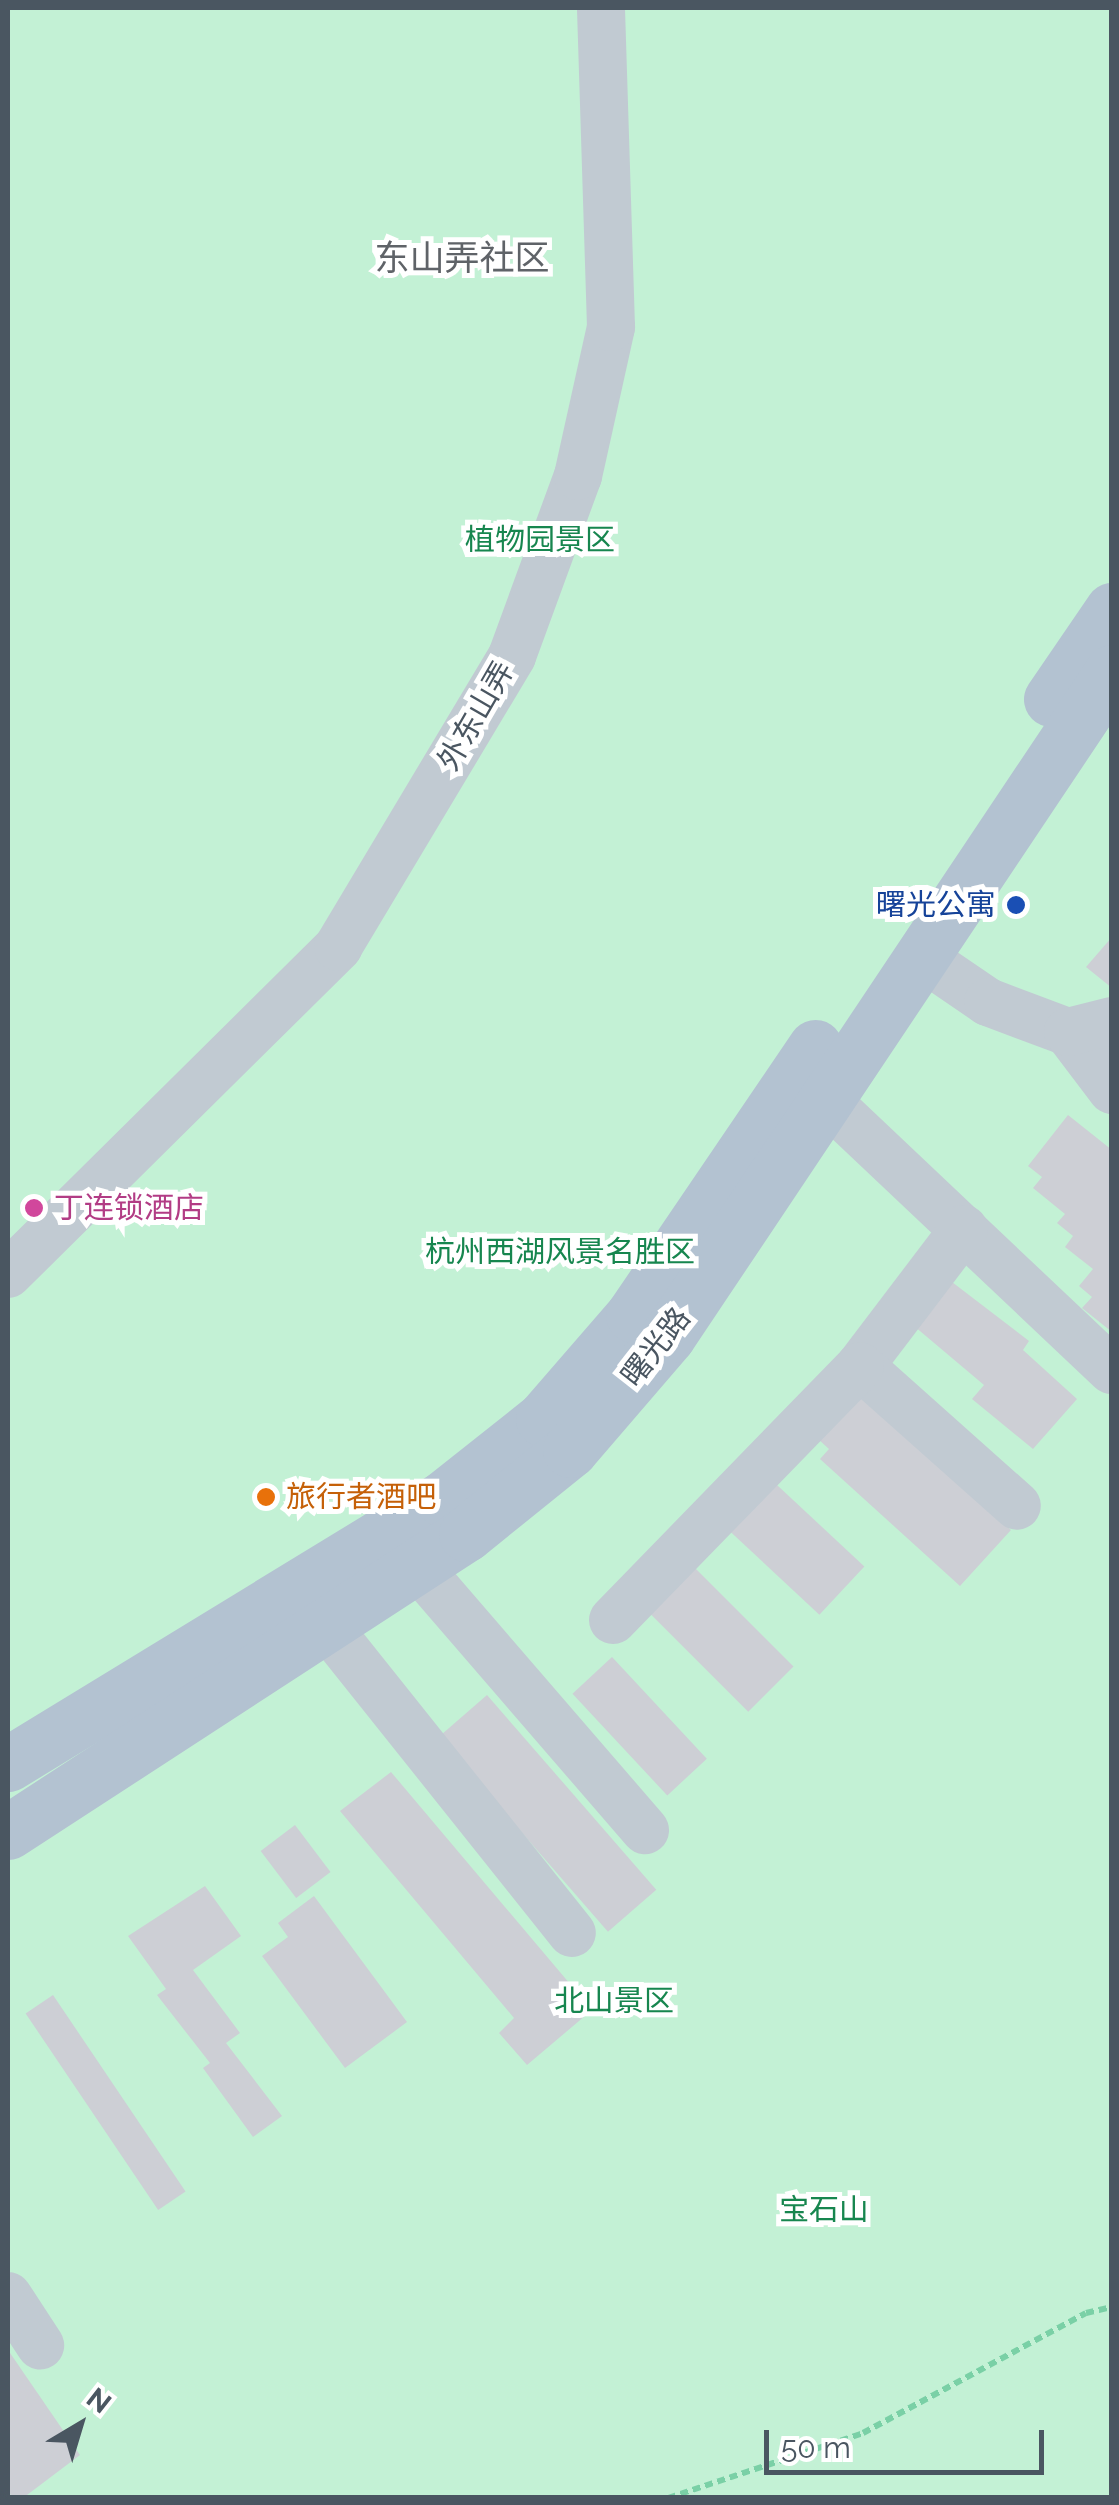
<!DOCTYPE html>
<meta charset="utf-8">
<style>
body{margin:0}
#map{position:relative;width:1119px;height:2505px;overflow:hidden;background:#f5f3f3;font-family:Raleway,"Noto Sans SC",sans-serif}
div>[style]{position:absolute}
.green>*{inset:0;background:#c3f1d5;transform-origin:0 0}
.building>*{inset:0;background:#cdcfd5;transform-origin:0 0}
.path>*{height:6px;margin-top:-3px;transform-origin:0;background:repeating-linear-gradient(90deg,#7ad0a6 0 8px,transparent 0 13px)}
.minor>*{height:48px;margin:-24px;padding:0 24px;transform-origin:24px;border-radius:24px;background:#c1cad2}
.major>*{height:55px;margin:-27.5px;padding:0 27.5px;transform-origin:27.5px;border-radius:27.5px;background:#b3c2d1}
.dots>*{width:28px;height:28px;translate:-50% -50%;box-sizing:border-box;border:5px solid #fff;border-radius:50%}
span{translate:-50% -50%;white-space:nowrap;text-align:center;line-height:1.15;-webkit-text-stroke:10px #fff;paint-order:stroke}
.park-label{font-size:30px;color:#17864f}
.street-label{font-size:30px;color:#4a5661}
.transit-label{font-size:30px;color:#164399}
.right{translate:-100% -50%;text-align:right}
.hotel-label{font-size:30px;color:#b23c85}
.left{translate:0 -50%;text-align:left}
.food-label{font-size:30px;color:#c56008}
.quarter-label{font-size:35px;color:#5f6368}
.frame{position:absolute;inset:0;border:10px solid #4a5661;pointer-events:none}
.north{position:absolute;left:30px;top:2375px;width:100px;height:100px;-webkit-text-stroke:8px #fff;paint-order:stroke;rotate:38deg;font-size:28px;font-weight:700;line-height:40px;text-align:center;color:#4a5661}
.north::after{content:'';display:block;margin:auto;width:35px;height:45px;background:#4a5661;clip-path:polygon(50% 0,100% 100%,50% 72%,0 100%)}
.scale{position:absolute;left:764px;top:2430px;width:280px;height:45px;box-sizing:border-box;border:5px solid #4a5661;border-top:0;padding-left:12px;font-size:30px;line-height:35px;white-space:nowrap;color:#4a5661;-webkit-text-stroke:8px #fff;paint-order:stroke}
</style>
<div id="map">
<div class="green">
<div style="left:8px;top:8px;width:1103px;height:2489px"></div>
</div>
<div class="building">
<div style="clip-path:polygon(1112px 937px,1112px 988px,1086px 967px)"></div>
<div style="clip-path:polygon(1068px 1115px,1112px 1150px,1112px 1332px,1082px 1308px,1092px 1297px,1079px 1286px,1093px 1269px,1065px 1247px,1073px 1236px,1057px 1223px,1065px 1214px,1033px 1188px,1042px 1177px,1028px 1166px)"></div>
<div style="clip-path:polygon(952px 1282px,1029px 1341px,1023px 1350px,1077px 1399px,1033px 1449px,972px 1399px,984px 1385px,914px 1326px)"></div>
<div style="clip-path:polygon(860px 1393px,1011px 1530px,960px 1586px,820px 1459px,829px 1449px,818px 1439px)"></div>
<div style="left:762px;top:1471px;width:140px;height:66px;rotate:43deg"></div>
<div style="left:691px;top:1564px;width:145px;height:64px;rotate:45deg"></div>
<div style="left:612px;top:1657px;width:139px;height:54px;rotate:47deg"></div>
<div style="left:487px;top:1695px;width:258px;height:64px;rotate:49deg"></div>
<div style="clip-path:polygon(391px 1772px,592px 2010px,527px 2065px,499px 2033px,514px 2018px,340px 1811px)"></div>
<div style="left:295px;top:1825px;width:59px;height:43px;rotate:53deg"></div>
<div style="clip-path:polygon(205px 1886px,241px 1936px,193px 1970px,240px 2033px,226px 2043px,282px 2116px,253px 2137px,203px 2068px,210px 2063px,157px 1995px,166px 1989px,128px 1936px)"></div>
<div style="clip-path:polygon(314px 1896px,407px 2022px,345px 2068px,262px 1956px,288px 1937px,278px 1923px)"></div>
<div style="left:53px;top:1995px;width:237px;height:33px;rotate:56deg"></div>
<div style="clip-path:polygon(8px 2350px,80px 2455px,23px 2498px,8px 2494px)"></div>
</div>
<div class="path">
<div style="left:668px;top:2498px;width:206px;rotate:-18.4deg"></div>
<div style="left:863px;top:2433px;width:253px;rotate:-28.3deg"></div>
<div style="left:1086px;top:2313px;width:27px;rotate:-13deg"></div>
</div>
<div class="minor">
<div style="left:922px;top:957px;width:80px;rotate:34.3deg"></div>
<div style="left:988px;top:1002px;width:85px;rotate:20.6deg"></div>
<div style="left:1068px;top:1032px;width:73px;rotate:52.8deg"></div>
<div style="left:1068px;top:1032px;width:45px;rotate:-14deg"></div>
<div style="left:826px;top:1100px;width:393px;rotate:43.4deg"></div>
<div style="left:964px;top:1229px;width:172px;rotate:127.2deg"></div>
<div style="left:860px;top:1366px;width:210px;rotate:41.7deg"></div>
<div style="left:8px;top:1274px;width:465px;rotate:-44.7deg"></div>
<div style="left:338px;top:947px;width:339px;rotate:-59.1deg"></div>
<div style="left:512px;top:656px;width:192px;rotate:-69.9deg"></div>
<div style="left:578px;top:476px;width:153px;rotate:-77.5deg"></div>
<div style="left:611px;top:327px;width:319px;rotate:-91.8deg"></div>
<div style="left:417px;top:1566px;width:349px;rotate:49.2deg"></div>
<div style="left:613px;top:1620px;width:354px;rotate:-45.8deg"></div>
<div style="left:326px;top:1625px;width:394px;rotate:51.4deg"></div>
<div style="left:8px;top:2296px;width:59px;rotate:56.9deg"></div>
</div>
<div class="major">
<div style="left:1051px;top:699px;width:108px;rotate:-55.6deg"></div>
<div style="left:8px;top:1764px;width:509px;rotate:-31.41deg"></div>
<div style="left:442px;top:1499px;width:129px;rotate:-38.4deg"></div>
<div style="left:543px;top:1419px;width:138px;rotate:-49.1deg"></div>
<div style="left:633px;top:1315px;width:324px;rotate:-55.8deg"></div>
<div style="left:8px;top:1832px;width:546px;rotate:-33.05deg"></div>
<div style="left:466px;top:1534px;width:134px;rotate:-38.9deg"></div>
<div style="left:570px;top:1450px;width:150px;rotate:-49.3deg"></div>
<div style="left:668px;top:1336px;width:799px;rotate:-56.23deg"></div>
</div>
<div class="dots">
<div style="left:1016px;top:905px;background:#1a4fb4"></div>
<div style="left:34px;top:1208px;background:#d1479c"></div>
<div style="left:266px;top:1497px;background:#e8710a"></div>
</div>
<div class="park-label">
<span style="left:540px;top:540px">植物园景区</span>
<span style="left:560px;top:1252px">杭州西湖风景名胜区</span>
<span style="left:614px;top:2001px">北山景区</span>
<span style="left:824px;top:2210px">宝石山</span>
</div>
<div class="street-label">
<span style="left:476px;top:716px;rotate:-60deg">外东山弄</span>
<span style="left:656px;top:1347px;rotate:-52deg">曙光路</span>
</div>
<div class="transit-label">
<span class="right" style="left:996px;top:905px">曙光公寓</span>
</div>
<div class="hotel-label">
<span class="left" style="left:54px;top:1208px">丁连锁酒店</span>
</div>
<div class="food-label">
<span class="left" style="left:286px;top:1497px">旅行者酒吧</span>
</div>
<div class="quarter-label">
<span style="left:462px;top:258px">东山弄社区</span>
</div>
<div class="frame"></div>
<div class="north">N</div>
<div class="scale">50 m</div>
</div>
